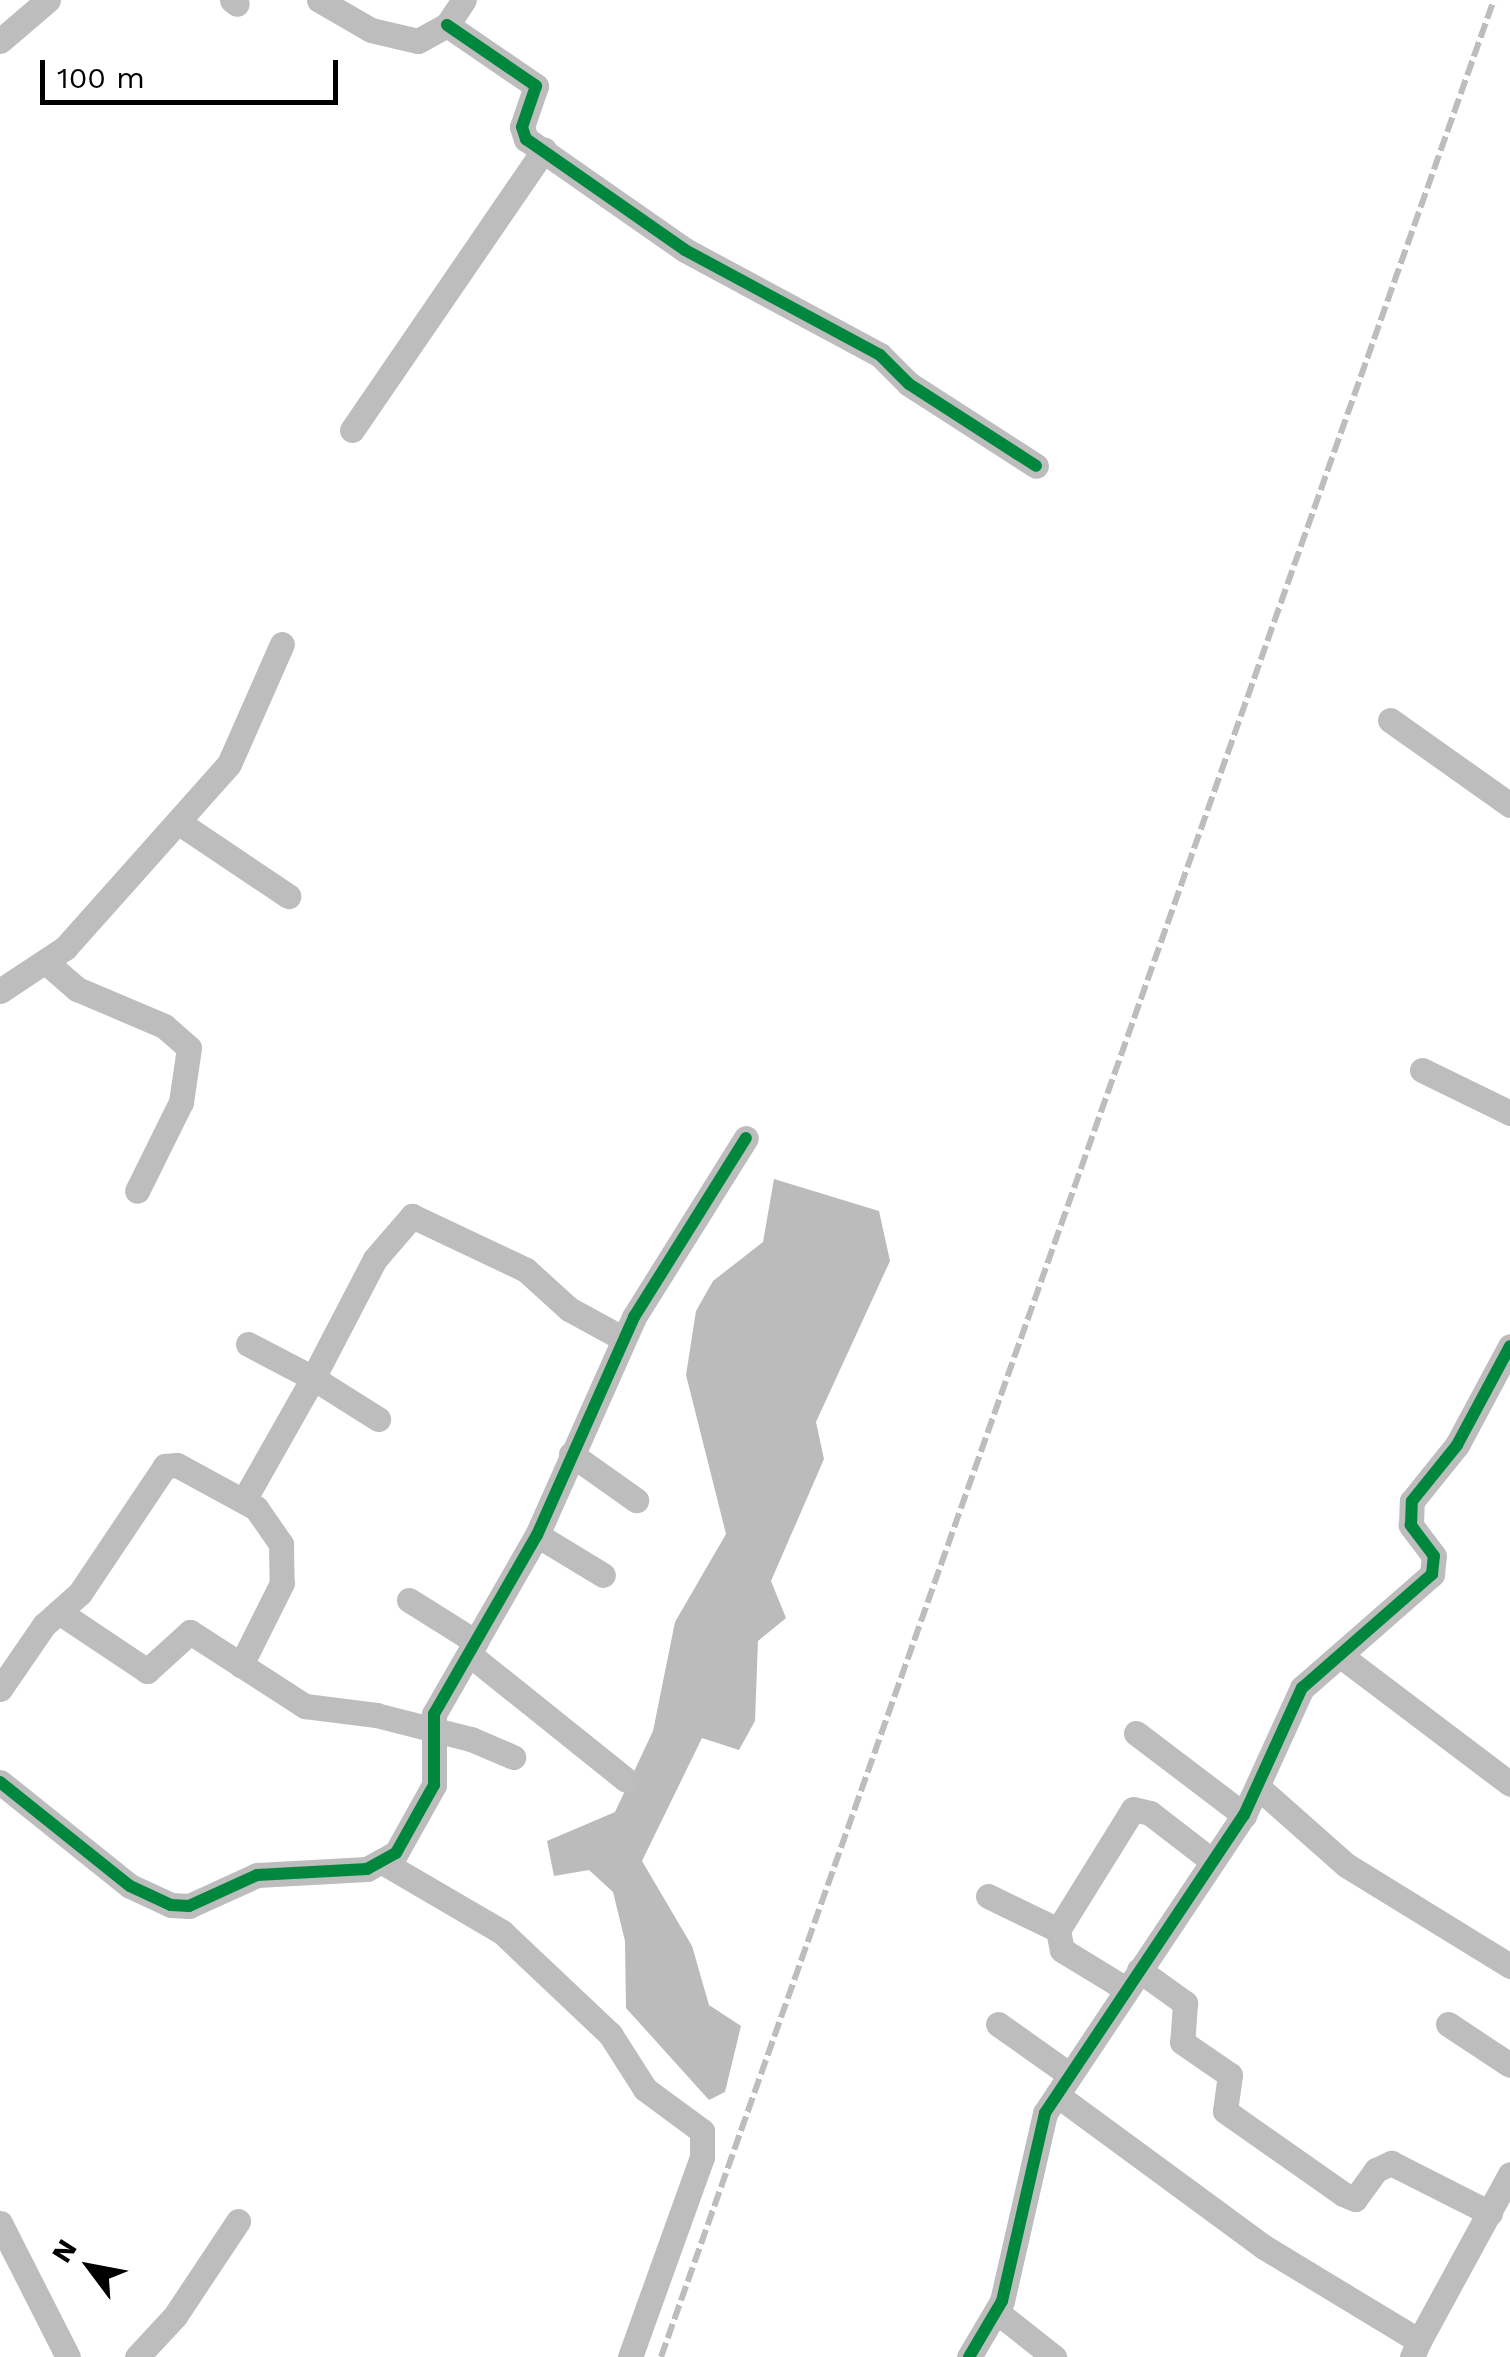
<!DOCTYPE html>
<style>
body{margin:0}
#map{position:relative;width:1510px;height:2357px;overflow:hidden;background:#fff;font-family:"Work Sans",sans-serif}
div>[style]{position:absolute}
.water>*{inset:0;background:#bbb}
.minor>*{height:25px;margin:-12.5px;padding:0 12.5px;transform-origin:12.5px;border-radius:12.5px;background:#bdbdbd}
.rail>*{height:6px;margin-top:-3px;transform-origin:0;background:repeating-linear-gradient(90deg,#bdbdbd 0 15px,transparent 0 20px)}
.cycleway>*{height:12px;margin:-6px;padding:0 6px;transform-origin:6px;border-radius:6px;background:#00873e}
span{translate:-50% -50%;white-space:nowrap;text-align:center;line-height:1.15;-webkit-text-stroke:10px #fff;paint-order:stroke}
.north{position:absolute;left:40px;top:2217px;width:100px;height:100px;-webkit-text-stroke:8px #fff;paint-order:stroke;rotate:302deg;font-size:28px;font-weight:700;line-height:40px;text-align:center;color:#000}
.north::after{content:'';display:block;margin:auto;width:35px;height:45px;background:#000;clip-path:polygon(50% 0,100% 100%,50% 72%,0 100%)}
.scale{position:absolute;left:40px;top:60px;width:298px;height:45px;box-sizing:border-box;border:5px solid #000;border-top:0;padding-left:12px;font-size:30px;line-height:35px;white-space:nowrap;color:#000;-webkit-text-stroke:8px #fff;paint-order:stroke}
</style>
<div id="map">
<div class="water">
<div style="clip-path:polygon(774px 1179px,879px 1211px,890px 1261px,816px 1422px,824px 1459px,771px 1581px,786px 1618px,758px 1641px,755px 1721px,739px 1750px,702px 1738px,642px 1861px,692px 1946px,709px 2005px,741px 2026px,725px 2092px,709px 2100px,626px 2008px,625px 1941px,613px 1892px,589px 1870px,554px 1876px,547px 1841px,615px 1812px,653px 1731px,675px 1622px,726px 1534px,686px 1375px,696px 1311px,713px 1281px,763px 1242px)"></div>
</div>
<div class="minor">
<div style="left:232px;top:0;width:6px;rotate:39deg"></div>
<div style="left:319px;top:0;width:60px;rotate:30deg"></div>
<div style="left:371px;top:30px;width:48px;rotate:13.2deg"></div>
<div style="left:418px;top:41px;width:33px;rotate:-29deg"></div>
<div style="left:447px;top:25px;width:30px;rotate:-56deg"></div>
<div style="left:447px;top:25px;width:108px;rotate:34.4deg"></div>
<div style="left:536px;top:86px;width:43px;rotate:108.9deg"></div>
<div style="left:522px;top:127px;width:13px;rotate:72deg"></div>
<div style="left:526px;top:139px;width:194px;rotate:34.9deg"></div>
<div style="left:685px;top:250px;width:221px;rotate:28.3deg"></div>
<div style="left:880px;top:355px;width:41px;rotate:45deg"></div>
<div style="left:909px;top:384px;width:151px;rotate:32.8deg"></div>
<div style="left:0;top:41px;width:63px;rotate:-40.5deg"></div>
<div style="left:352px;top:430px;width:340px;rotate:-55.6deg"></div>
<div style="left:1390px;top:720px;width:147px;rotate:35.3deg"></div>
<div style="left:178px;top:822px;width:133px;rotate:33.9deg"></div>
<div style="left:47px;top:963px;width:40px;rotate:41deg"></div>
<div style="left:77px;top:989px;width:95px;rotate:23deg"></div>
<div style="left:164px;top:1026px;width:33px;rotate:41deg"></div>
<div style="left:189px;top:1048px;width:55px;rotate:98.4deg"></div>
<div style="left:181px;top:1102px;width:99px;rotate:116.3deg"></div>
<div style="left:0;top:991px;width:78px;rotate:-33.5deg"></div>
<div style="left:65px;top:948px;width:246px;rotate:-48.3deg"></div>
<div style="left:229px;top:764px;width:131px;rotate:-66.2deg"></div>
<div style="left:1422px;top:1070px;width:98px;rotate:26deg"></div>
<div style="left:248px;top:1344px;width:73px;rotate:27.6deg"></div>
<div style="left:313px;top:1378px;width:134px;rotate:-62.5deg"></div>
<div style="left:375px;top:1259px;width:57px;rotate:-49.3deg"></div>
<div style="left:412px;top:1216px;width:126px;rotate:25.3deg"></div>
<div style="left:526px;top:1270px;width:58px;rotate:42.2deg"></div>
<div style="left:569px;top:1309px;width:60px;rotate:28.7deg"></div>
<div style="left:571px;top:1454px;width:80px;rotate:35.3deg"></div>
<div style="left:244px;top:1500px;width:140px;rotate:-60.5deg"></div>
<div style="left:313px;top:1378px;width:77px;rotate:32.2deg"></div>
<div style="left:537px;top:1535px;width:77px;rotate:31.2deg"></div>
<div style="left:409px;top:1600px;width:79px;rotate:32.1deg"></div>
<div style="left:59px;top:1612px;width:106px;rotate:33.8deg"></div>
<div style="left:147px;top:1671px;width:58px;rotate:-42.2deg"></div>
<div style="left:190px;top:1632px;width:137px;rotate:32.8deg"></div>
<div style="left:305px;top:1706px;width:72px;rotate:7.2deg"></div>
<div style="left:376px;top:1715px;width:98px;rotate:14.2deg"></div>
<div style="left:471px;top:1739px;width:46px;rotate:23.2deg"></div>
<div style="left:469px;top:1654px;width:201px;rotate:38.7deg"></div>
<div style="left:1341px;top:1656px;width:212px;rotate:37.1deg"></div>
<div style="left:0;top:1689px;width:78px;rotate:-55.5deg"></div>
<div style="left:44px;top:1625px;width:48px;rotate:-41.6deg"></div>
<div style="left:80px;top:1593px;width:153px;rotate:-56.2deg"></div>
<div style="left:165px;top:1466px;width:12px;rotate:-5deg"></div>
<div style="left:177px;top:1465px;width:90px;rotate:28.6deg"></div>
<div style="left:256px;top:1508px;width:44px;rotate:55.2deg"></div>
<div style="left:281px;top:1544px;width:39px;rotate:89deg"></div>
<div style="left:282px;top:1583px;width:92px;rotate:116.6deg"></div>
<div style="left:1136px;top:1733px;width:136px;rotate:37.2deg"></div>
<div style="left:0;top:1782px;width:166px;rotate:38.7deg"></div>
<div style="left:130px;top:1886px;width:45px;rotate:24.9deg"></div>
<div style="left:171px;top:1905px;width:18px;rotate:3deg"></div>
<div style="left:189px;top:1906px;width:75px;rotate:-24.5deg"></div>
<div style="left:257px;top:1875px;width:110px;rotate:-3.1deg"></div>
<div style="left:367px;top:1869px;width:33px;rotate:-29deg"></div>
<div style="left:396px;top:1853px;width:78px;rotate:-60.8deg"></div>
<div style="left:434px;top:1785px;width:71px;rotate:-90deg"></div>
<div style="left:434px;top:1714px;width:207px;rotate:-60.1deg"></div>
<div style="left:537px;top:1535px;width:239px;rotate:-66deg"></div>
<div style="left:634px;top:1317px;width:211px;rotate:-58deg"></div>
<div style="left:1259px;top:1788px;width:116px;rotate:41.5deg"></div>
<div style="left:1346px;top:1865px;width:193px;rotate:31.6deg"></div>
<div style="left:384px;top:1863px;width:137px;rotate:30.3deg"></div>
<div style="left:502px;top:1932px;width:149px;rotate:43.4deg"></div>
<div style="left:610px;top:2034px;width:65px;rotate:57.5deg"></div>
<div style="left:645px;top:2089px;width:71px;rotate:36.4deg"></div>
<div style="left:702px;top:2131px;width:26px;rotate:90deg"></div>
<div style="left:702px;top:2157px;width:213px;rotate:109.8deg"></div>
<div style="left:988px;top:1896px;width:78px;rotate:25.9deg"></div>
<div style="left:1058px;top:1930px;width:20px;rotate:79deg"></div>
<div style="left:1062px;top:1950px;width:75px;rotate:31.4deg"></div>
<div style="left:1058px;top:1930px;width:142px;rotate:-58.2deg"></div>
<div style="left:1133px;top:1809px;width:17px;rotate:13deg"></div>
<div style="left:1150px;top:1813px;width:78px;rotate:37.7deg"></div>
<div style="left:1139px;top:1970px;width:57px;rotate:35.7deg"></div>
<div style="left:1185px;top:2003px;width:39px;rotate:94deg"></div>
<div style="left:1182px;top:2042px;width:58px;rotate:34.5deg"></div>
<div style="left:1230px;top:2075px;width:36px;rotate:98deg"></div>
<div style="left:1225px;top:2111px;width:144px;rotate:35.1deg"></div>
<div style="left:1343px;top:2194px;width:13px;rotate:23deg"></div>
<div style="left:1355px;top:2199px;width:36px;rotate:-54deg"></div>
<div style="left:1376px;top:2170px;width:17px;rotate:-25deg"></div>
<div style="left:1391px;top:2163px;width:111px;rotate:26.8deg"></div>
<div style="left:998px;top:2024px;width:88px;rotate:35.3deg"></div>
<div style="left:1448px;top:2024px;width:74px;rotate:33.5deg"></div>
<div style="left:1057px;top:2095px;width:257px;rotate:36.3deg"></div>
<div style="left:1264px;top:2247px;width:181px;rotate:31.2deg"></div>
<div style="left:1419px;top:2341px;width:17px;rotate:114deg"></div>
<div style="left:0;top:2223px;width:150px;rotate:63.1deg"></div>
<div style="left:997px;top:2312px;width:73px;rotate:38.3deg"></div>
<div style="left:1419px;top:2341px;width:190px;rotate:-61.4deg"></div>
<div style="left:137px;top:2357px;width:56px;rotate:-47.2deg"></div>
<div style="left:175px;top:2316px;width:114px;rotate:-56.4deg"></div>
<div style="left:969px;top:2357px;width:65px;rotate:-59.5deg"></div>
<div style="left:1002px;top:2301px;width:193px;rotate:-77.1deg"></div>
<div style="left:1045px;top:2113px;width:358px;rotate:-56.3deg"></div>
<div style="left:1244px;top:1815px;width:140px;rotate:-65.5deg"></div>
<div style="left:1302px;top:1688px;width:173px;rotate:-41.2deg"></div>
<div style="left:1432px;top:1574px;width:18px;rotate:-84deg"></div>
<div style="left:1434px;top:1556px;width:39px;rotate:-127deg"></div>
<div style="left:1411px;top:1525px;width:24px;rotate:-88deg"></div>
<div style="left:1412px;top:1501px;width:72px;rotate:-51.2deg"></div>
<div style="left:1457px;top:1445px;width:112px;rotate:-61.8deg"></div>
</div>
<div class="rail">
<div style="left:661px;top:2357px;width:2500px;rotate:-70.54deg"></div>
</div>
<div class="cycleway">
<div style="left:447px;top:25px;width:108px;rotate:34.4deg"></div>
<div style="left:536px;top:86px;width:43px;rotate:108.9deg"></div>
<div style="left:522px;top:127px;width:13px;rotate:72deg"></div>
<div style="left:526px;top:139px;width:194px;rotate:34.9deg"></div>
<div style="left:685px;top:250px;width:221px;rotate:28.3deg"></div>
<div style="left:880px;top:355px;width:41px;rotate:45deg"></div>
<div style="left:909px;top:384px;width:151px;rotate:32.8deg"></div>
<div style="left:0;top:1782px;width:166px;rotate:38.7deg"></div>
<div style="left:130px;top:1886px;width:45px;rotate:24.9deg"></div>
<div style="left:171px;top:1905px;width:18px;rotate:3deg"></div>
<div style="left:189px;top:1906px;width:75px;rotate:-24.5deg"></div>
<div style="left:257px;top:1875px;width:110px;rotate:-3.1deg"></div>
<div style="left:367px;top:1869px;width:33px;rotate:-29deg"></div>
<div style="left:396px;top:1853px;width:78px;rotate:-60.8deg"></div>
<div style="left:434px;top:1785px;width:71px;rotate:-90deg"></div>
<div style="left:434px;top:1714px;width:207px;rotate:-60.1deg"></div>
<div style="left:537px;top:1535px;width:239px;rotate:-66deg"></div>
<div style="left:634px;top:1317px;width:211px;rotate:-58deg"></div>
<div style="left:969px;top:2357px;width:65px;rotate:-59.5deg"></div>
<div style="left:1002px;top:2301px;width:193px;rotate:-77.1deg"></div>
<div style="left:1045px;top:2113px;width:358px;rotate:-56.3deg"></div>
<div style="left:1244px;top:1815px;width:140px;rotate:-65.5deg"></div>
<div style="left:1302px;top:1688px;width:173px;rotate:-41.2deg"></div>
<div style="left:1432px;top:1574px;width:18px;rotate:-84deg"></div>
<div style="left:1434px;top:1556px;width:39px;rotate:-127deg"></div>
<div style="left:1411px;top:1525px;width:24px;rotate:-88deg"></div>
<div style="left:1412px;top:1501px;width:72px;rotate:-51.2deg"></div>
<div style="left:1457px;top:1445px;width:112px;rotate:-61.8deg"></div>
</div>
<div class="north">N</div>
<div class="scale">100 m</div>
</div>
